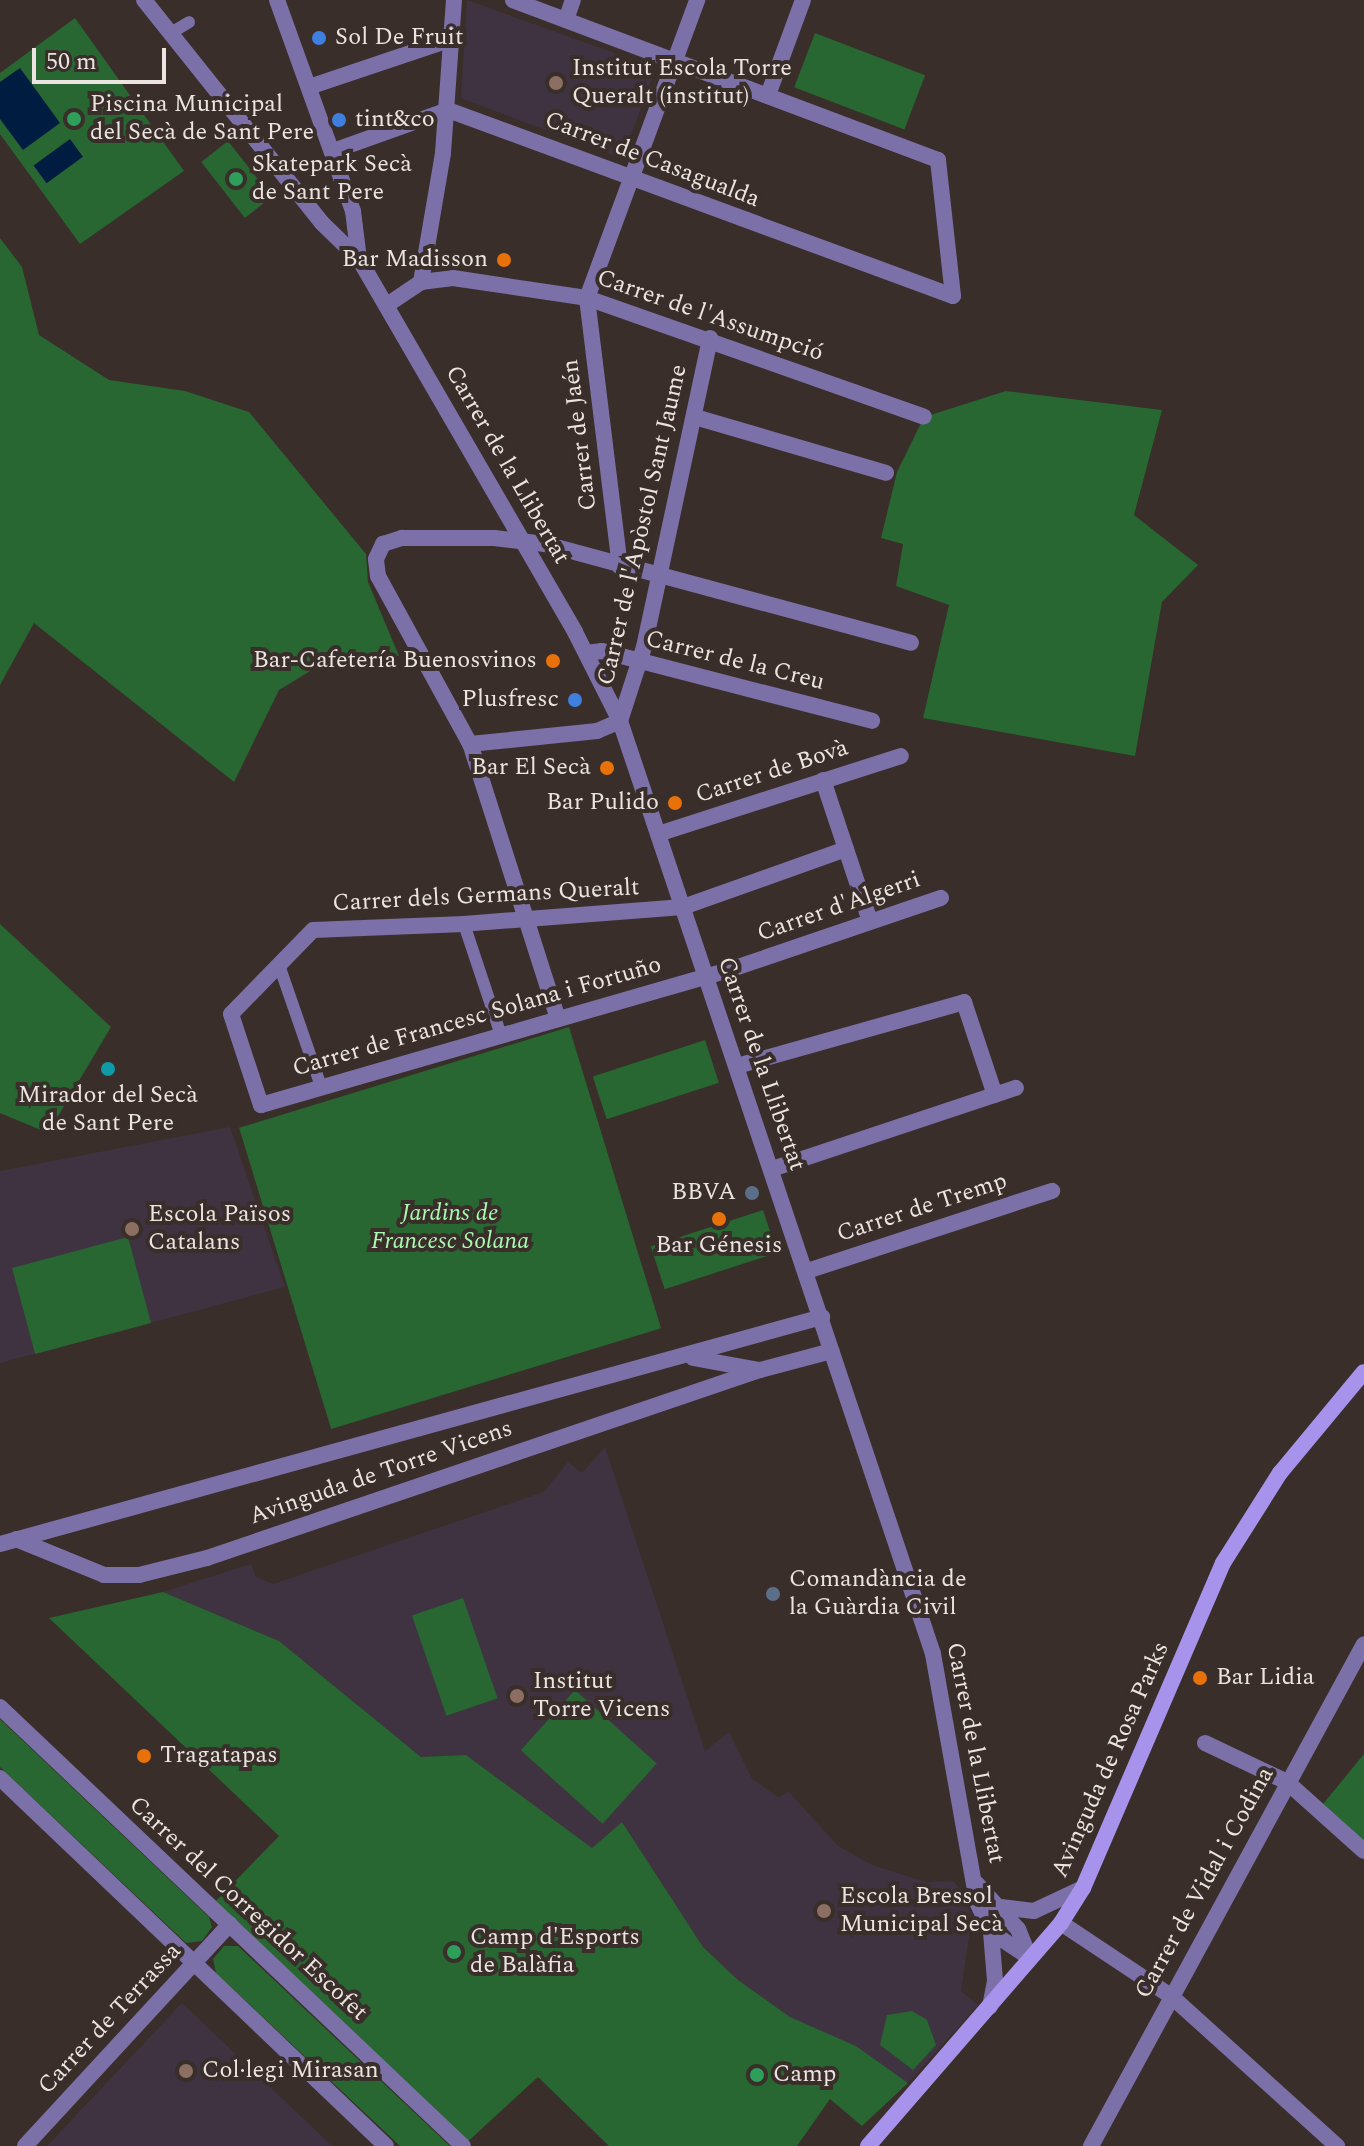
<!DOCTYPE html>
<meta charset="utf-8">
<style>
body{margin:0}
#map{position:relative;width:1364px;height:2146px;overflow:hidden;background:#392e29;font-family:Spectral,serif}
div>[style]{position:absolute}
.education>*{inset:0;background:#403341}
.green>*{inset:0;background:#286632;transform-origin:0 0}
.water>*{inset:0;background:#001d41;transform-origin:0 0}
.pedestrian>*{height:12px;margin:-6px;padding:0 6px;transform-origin:6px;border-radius:6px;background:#7c70a8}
.minor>*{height:16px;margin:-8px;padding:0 8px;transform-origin:8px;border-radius:8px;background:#7c70a8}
.tertiary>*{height:16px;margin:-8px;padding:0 8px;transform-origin:8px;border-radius:8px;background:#7c70a8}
.secondary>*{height:16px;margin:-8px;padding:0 8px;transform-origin:8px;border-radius:8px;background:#a893ec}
.dots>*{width:22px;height:22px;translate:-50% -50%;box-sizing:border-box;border:4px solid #392e29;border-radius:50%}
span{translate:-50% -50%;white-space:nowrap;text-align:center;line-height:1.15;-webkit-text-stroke:8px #392e29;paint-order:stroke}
.poi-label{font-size:24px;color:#ebe4e0}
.left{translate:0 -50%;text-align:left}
.right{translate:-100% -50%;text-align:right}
.street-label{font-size:24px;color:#ebe4e0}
.park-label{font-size:24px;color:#a9fbb2;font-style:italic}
.scale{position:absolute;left:32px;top:48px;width:134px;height:36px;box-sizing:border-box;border:4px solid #ebe4e0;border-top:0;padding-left:10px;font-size:24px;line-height:28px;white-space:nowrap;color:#ebe4e0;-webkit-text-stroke:6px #392e29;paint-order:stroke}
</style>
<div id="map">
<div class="education">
<div style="clip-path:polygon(467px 0,656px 68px,622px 159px,461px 98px)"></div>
<div style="clip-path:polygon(230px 1127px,285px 1287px,0 1363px,0 1171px)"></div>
<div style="clip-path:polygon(605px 1447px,705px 1751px,729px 1732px,752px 1779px,778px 1797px,789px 1792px,838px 1846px,872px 1865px,926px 1882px,953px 1881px,961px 1890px,972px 1917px,961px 1991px,978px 2005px,908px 2083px,856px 2046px,790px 2017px,738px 1980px,703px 1947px,622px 1822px,592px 1848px,466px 1755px,421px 1757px,279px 1641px,163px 1592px,251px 1564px,256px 1577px,273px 1584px,544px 1492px,568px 1462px,582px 1473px)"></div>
<div style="clip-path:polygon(182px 2003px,266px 2083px,332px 2146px,47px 2146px)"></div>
</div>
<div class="green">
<div style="clip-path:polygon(75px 18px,184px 171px,80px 244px,0 134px,0 73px)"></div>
<div style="left:815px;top:33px;width:118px;height:58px;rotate:21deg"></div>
<div style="left:228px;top:141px;width:71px;height:34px;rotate:52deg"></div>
<div style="clip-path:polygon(0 238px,22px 267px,39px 335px,109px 380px,185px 391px,249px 412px,366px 554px,368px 582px,399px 656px,340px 653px,279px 690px,234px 782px,34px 623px,0 685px)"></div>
<div style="clip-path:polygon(1006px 391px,1162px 410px,1134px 515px,1198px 565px,1162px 602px,1135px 756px,923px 718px,949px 605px,896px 586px,903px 544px,881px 538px,897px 472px,924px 417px)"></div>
<div style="clip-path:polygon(0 924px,111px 1027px,48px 1133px,0 1113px)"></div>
<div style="left:569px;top:1027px;width:315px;height:345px;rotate:73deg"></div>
<div style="left:705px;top:1040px;width:45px;height:118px;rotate:72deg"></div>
<div style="left:763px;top:1210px;width:45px;height:118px;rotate:72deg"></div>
<div style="left:128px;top:1237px;width:89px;height:120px;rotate:75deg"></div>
<div style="clip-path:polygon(163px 1592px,279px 1641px,421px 1757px,466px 1755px,592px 1848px,622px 1822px,703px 1947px,738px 1980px,790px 2017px,856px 2046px,908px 2083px,862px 2126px,830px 2099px,797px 2146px,609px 2146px,538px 2077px,463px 2146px,211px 1906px,279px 1836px,49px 1618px)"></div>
<div style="left:463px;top:1598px;width:106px;height:54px;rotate:71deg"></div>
<div style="left:575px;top:1690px;width:110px;height:81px;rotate:42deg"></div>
<div style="clip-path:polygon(0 1719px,209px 1917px,212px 1927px,202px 1941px,186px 1943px,0 1767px)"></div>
<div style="clip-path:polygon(1364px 1754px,1364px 1841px,1323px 1804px)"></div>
<div style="clip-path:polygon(224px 1946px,238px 1946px,450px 2146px,400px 2146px,216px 1973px,213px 1959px)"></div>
<div style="clip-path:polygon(912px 2011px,927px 2020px,936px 2045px,913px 2070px,880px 2045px,887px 2015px)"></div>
</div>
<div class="water">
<div style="clip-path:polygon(20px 68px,60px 123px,23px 150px,0 119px,0 82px)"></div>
<div style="left:70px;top:139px;width:22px;height:45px;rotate:54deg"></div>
</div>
<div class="pedestrian">
<div style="left:171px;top:33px;width:21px;rotate:-31deg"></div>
<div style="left:464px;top:924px;width:117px;rotate:71.6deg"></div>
<div style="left:279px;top:965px;width:128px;rotate:70.9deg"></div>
</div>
<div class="minor">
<div style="left:144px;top:0;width:285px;rotate:51.4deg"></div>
<div style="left:322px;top:223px;width:52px;rotate:44.2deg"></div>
<div style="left:277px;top:0;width:224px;rotate:70.2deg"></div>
<div style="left:353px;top:211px;width:48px;rotate:82.9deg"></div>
<div style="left:359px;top:259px;width:431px;rotate:59.9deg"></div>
<div style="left:575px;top:632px;width:100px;rotate:63.2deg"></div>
<div style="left:620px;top:721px;width:984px;rotate:71.45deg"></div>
<div style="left:933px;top:1654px;width:252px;rotate:79.9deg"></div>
<div style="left:977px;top:1902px;width:33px;rotate:65deg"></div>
<div style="left:991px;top:1932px;width:49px;rotate:85.3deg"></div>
<div style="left:995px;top:1981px;width:26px;rotate:101deg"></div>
<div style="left:566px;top:20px;width:21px;rotate:-71deg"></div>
<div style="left:309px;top:87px;width:151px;rotate:-18.6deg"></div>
<div style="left:768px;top:95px;width:101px;rotate:-69.8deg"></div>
<div style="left:333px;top:151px;width:122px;rotate:-19.6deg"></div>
<div style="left:448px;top:110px;width:538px;rotate:20.22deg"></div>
<div style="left:953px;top:296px;width:137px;rotate:-96.3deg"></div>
<div style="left:938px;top:160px;width:454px;rotate:-159.4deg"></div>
<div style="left:421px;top:282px;width:131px;rotate:-80.3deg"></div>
<div style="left:443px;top:153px;width:153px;rotate:-85.9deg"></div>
<div style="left:387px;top:305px;width:41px;rotate:-34.1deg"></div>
<div style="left:421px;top:282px;width:32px;rotate:-7deg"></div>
<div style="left:453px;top:278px;width:135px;rotate:8.5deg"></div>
<div style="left:587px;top:298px;width:357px;rotate:19.4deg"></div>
<div style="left:695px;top:417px;width:199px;rotate:16.3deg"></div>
<div style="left:620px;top:567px;width:271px;rotate:-97deg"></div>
<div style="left:587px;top:298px;width:318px;rotate:-69.7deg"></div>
<div style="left:586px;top:653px;width:16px;rotate:-7deg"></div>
<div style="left:602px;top:651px;width:279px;rotate:14.5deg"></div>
<div style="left:470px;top:744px;width:128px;rotate:-5.8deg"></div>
<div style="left:597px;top:731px;width:25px;rotate:-23deg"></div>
<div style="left:620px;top:721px;width:78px;rotate:-72deg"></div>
<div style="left:644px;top:647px;width:316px;rotate:-77.9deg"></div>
<div style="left:823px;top:780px;width:149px;rotate:71.6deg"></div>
<div style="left:658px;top:834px;width:255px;rotate:-17.8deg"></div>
<div style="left:846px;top:849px;width:173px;rotate:160.4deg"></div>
<div style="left:683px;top:907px;width:220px;rotate:175.6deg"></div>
<div style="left:464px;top:924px;width:151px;rotate:177.7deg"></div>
<div style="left:313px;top:930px;width:117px;rotate:134.3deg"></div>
<div style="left:231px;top:1014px;width:96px;rotate:71.8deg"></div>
<div style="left:261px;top:1105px;width:487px;rotate:-16.1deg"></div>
<div style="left:729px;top:970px;width:224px;rotate:-18.8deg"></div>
<div style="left:558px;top:1019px;width:289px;rotate:-107.7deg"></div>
<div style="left:470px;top:744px;width:192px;rotate:-118.7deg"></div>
<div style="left:378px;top:576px;width:17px;rotate:-97deg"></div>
<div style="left:376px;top:559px;width:17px;rotate:-65deg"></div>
<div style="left:383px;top:544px;width:20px;rotate:-18deg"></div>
<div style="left:402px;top:538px;width:92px"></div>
<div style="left:494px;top:538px;width:51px;rotate:6.7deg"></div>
<div style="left:545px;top:544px;width:379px;rotate:15.1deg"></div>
<div style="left:737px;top:1066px;width:236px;rotate:-15.7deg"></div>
<div style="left:964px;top:1002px;width:98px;rotate:71.6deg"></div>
<div style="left:772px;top:1169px;width:257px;rotate:-18.4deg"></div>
<div style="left:807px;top:1271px;width:258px;rotate:-18.1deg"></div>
<div style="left:693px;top:1358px;width:68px;rotate:10.2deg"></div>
<div style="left:760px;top:1370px;width:74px;rotate:-14.8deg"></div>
<div style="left:16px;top:1539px;width:95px;rotate:22.2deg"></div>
<div style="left:104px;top:1575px;width:35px"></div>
<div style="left:139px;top:1575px;width:70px;rotate:-14deg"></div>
<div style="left:207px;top:1558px;width:584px;rotate:-18.78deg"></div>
<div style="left:0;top:1544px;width:853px;rotate:-15.44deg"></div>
<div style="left:1205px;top:1743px;width:91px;rotate:25.4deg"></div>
<div style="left:1287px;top:1782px;width:103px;rotate:41.9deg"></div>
<div style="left:976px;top:1883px;width:62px;rotate:47.6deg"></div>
<div style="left:1018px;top:1929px;width:31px;rotate:68deg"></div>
<div style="left:1001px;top:1907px;width:33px;rotate:7deg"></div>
<div style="left:1034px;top:1911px;width:54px;rotate:-25.1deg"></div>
<div style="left:1061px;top:1923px;width:132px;rotate:33.6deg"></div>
<div style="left:1171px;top:1996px;width:224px;rotate:42.1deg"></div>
<div style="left:991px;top:1932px;width:47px;rotate:33.7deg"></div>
<div style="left:25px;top:2146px;width:302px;rotate:-47.3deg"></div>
<div style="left:1091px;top:2146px;width:571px;rotate:-61.46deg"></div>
</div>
<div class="tertiary">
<div style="left:0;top:1707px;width:638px;rotate:43.48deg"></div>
<div style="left:0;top:1778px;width:533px;rotate:43.63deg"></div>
</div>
<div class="secondary">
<div style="left:868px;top:2146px;width:295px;rotate:-49.1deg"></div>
<div style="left:1061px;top:1923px;width:41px;rotate:-57.8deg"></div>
<div style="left:1083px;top:1888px;width:354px;rotate:-66.7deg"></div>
<div style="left:1223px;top:1563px;width:107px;rotate:-57.7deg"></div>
<div style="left:1280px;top:1473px;width:131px;rotate:-50.3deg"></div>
</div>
<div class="dots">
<div style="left:319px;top:38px;background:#3f7fe0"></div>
<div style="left:556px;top:83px;background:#8d6e63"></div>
<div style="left:74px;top:119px;background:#2e9e5b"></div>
<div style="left:339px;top:120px;background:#3f7fe0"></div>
<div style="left:236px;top:179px;background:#2e9e5b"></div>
<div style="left:504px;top:260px;background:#e8710a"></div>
<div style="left:553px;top:661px;background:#e8710a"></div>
<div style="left:575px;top:700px;background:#3f7fe0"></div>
<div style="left:607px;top:768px;background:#e8710a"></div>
<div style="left:675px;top:803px;background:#e8710a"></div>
<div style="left:108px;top:1069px;background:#0f9aa8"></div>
<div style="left:752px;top:1193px;background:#5c6f8a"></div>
<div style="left:719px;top:1219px;background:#e8710a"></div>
<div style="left:132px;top:1229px;background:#8d6e63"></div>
<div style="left:773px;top:1594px;background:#5c6f8a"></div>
<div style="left:1200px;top:1678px;background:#e8710a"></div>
<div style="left:517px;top:1696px;background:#8d6e63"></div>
<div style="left:144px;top:1756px;background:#e8710a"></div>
<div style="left:824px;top:1911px;background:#8d6e63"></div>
<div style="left:454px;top:1952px;background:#2e9e5b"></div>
<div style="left:186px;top:2071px;background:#8d6e63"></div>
<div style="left:757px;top:2075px;background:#2e9e5b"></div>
</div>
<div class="poi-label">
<span class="left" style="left:335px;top:38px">Sol De Fruit</span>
<span class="left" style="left:572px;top:83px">Institut Escola Torre<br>Queralt (institut)</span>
<span class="left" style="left:90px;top:119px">Piscina Municipal<br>del Secà de Sant Pere</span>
<span class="left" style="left:355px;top:120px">tint&amp;co</span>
<span class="left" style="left:252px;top:179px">Skatepark Secà<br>de Sant Pere</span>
<span class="right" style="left:488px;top:260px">Bar Madisson</span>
<span class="right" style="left:537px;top:661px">Bar-Cafetería Buenosvinos</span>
<span class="right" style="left:559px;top:700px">Plusfresc</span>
<span class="right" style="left:591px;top:768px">Bar El Secà</span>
<span class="right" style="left:659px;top:803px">Bar Pulido</span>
<span style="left:108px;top:1110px">Mirador del Secà<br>de Sant Pere</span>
<span class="right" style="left:736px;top:1193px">BBVA</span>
<span class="left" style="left:148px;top:1229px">Escola Països<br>Catalans</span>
<span style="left:719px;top:1246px">Bar Génesis</span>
<span class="left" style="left:789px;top:1594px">Comandància de<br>la Guàrdia Civil</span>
<span class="left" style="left:1216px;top:1678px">Bar Lidia</span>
<span class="left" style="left:533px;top:1696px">Institut<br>Torre Vicens</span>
<span class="left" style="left:160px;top:1756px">Tragatapas</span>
<span class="left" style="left:840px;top:1911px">Escola Bressol<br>Municipal Secà</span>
<span class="left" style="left:470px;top:1952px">Camp d'Esports<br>de Balàfia</span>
<span class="left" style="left:202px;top:2071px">Col·legi Mirasan</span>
<span class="left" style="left:773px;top:2075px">Camp</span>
</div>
<div class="street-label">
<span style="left:652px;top:160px;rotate:21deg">Carrer de Casagualda</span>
<span style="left:710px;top:316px;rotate:19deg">Carrer de l'Assumpció</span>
<span style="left:580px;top:435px;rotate:-97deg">Carrer de Jaén</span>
<span style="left:507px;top:465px;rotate:60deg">Carrer de la Llibertat</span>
<span style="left:643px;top:525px;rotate:-77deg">Carrer de l'Apòstol Sant Jaume</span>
<span style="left:735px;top:661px;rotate:14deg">Carrer de la Creu</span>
<span style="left:772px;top:772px;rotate:-18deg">Carrer de Bovà</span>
<span style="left:486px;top:896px;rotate:-3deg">Carrer dels Germans Queralt</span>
<span style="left:839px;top:907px;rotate:-19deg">Carrer d'Algerri</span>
<span style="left:477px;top:1017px;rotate:-16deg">Carrer de Francesc Solana i Fortuño</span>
<span style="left:761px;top:1064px;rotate:71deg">Carrer de la Llibertat</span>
<span style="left:922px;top:1208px;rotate:-18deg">Carrer de Tremp</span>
<span style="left:381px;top:1473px;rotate:-19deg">Avinguda de Torre Vicens</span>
<span style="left:975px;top:1753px;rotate:79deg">Carrer de la Llibertat</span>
<span style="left:1111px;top:1760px;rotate:-66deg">Avinguda de Rosa Parks</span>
<span style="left:1205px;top:1883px;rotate:-61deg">Carrer de Vidal i Codina</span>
<span style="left:248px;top:1909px;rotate:43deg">Carrer del Corregidor Escofet</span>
<span style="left:110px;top:2019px;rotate:-47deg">Carrer de Terrassa</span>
</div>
<div class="park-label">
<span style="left:450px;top:1228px">Jardins de<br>Francesc Solana</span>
</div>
<div class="scale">50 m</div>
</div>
